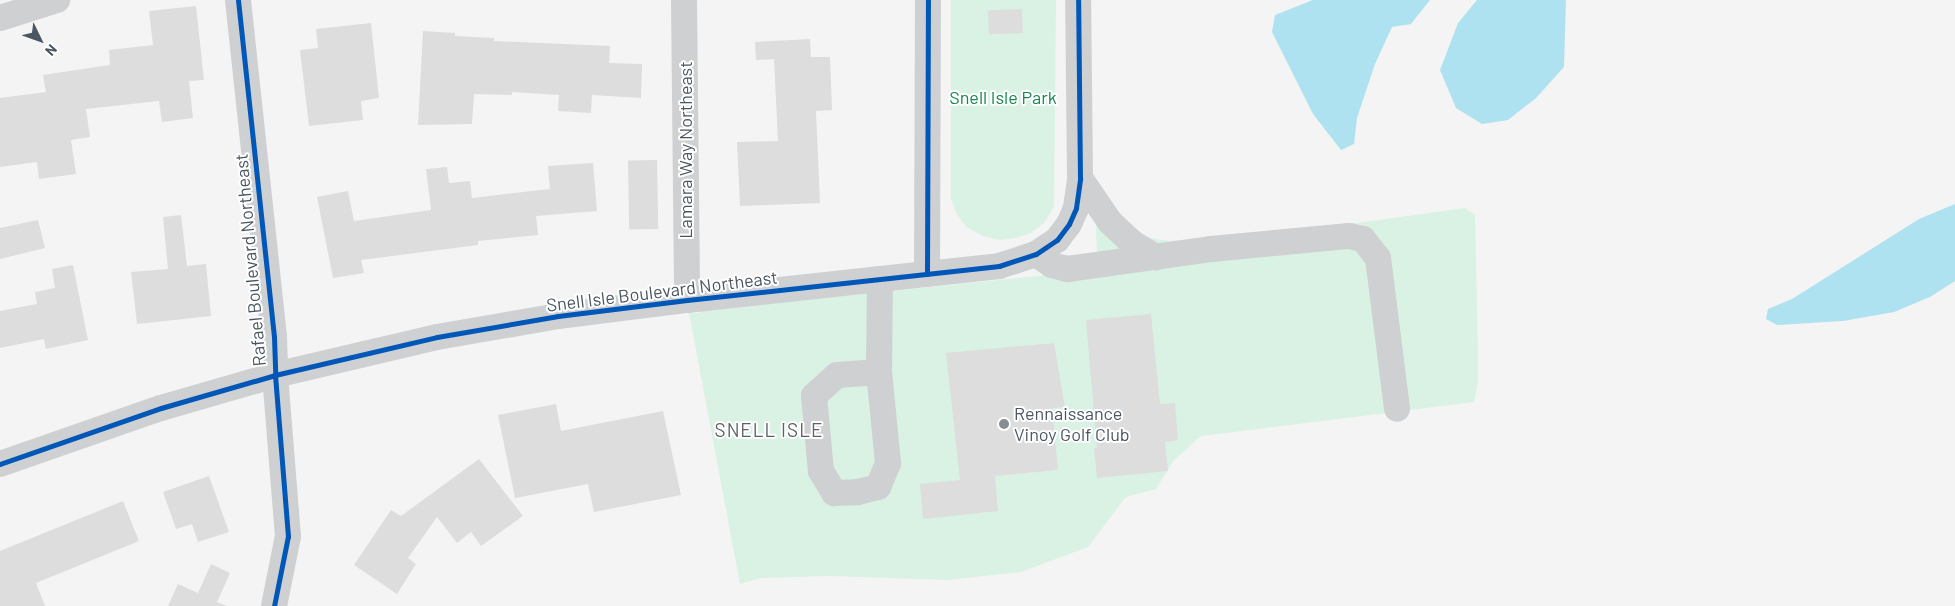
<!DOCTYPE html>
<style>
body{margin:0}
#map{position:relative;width:1955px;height:606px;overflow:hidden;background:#f4f4f4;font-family:Barlow,sans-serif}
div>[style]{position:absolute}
.green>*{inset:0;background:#d9f2e3}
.water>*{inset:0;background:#aee2f0}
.building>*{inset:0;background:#ddddde;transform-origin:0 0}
.minor>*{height:26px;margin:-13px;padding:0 13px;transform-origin:13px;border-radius:13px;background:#ced0d2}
.cycleway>*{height:5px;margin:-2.5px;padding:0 2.5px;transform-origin:2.5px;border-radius:2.5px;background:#0057b8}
.dots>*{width:14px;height:14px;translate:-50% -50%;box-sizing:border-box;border:2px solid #fff;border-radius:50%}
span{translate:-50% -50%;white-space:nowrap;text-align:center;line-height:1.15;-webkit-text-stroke:4px #fff;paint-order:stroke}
.park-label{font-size:18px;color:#17864f}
.street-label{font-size:18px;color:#4a5661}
.poi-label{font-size:18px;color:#4a5661}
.left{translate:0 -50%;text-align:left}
.neighbourhood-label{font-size:19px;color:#5f6368;letter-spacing:1px}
.north{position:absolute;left:15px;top:15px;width:50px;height:50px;-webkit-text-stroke:4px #fff;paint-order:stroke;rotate:132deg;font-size:14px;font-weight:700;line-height:20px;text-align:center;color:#4a5661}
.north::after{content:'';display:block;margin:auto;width:18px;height:22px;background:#4a5661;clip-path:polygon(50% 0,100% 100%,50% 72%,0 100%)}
</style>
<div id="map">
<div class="green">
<div style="clip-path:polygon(951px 0,1056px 0,1054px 206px,1045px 222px,1031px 233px,1016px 238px,1000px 240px,983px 236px,966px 227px,956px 213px,951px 198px)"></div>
<div style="clip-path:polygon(1465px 208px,1475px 215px,1478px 358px,1478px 383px,1474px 402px,1201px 436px,1174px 460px,1156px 489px,1129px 496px,1124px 499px,1088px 547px,1021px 572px,948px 580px,830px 576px,761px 578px,740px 584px,689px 313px,700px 313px,700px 311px,1086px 271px,1097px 260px,1096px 221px,1137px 236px,1171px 241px,1271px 235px)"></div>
</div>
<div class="water">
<div style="clip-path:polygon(1313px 0,1430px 0,1411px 24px,1392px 27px,1375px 64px,1357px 118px,1354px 144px,1341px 150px,1313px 114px,1272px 32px,1275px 15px)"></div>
<div style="clip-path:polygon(1477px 0,1566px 0,1564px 67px,1536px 98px,1508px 120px,1482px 124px,1456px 108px,1440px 70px,1458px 23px)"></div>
<div style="clip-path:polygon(1955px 204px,1955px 281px,1930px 297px,1894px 312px,1843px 321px,1777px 325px,1766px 319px,1768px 309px,1792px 299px,1919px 219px)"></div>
</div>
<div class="building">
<div style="clip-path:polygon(196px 6px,204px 80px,189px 81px,193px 118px,162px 122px,159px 101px,86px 109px,90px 137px,71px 140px,76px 174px,39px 179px,37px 162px,0 167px,0 98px,46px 92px,43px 75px,110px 65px,109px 50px,153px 45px,149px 11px)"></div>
<div style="left:1022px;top:9px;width:24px;height:34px;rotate:88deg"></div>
<div style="clip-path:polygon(371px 23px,379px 98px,361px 101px,363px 120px,309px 126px,300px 50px,318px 48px,316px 29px)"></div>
<div style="clip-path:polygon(423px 31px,455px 33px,455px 36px,494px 38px,494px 41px,610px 46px,609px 63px,642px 64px,641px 98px,592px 95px,591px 113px,558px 111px,559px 95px,512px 92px,512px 95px,474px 94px,472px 124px,418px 125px)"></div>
<div style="clip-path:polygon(810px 39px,811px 57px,830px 57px,832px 110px,816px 111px,820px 203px,740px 206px,737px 142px,778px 141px,774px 59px,756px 60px,755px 42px)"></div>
<div style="left:657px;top:160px;width:69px;height:29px;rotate:89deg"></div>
<div style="clip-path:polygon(593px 163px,597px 211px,536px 216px,538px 235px,478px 241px,478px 245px,361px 260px,364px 273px,333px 278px,317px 197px,348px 191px,354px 221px,431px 210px,426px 169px,447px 167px,449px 183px,470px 181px,472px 198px,550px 189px,548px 166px)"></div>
<div style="clip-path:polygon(181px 215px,187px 266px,206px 264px,211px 316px,137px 324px,131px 272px,168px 269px,163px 217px)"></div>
<div style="clip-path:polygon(38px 220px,45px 248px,0 259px,0 228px)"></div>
<div style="clip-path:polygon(73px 265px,88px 340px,46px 349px,44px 339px,0 348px,0 311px,37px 304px,35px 292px,55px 288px,52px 269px)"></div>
<div style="clip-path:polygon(1151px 314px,1160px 404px,1175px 403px,1178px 440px,1165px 442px,1168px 471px,1097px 478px,1094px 448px,1097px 448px,1086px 320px)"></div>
<div style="clip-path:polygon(1054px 343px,1065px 407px,1052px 408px,1058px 470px,995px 476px,998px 511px,923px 519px,920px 484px,960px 480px,946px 353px)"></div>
<div style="clip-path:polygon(556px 404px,561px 431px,663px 411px,681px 495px,594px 512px,588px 484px,515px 498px,498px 415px)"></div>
<div style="clip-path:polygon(479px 459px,523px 516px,481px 546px,471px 532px,457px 543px,437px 517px,408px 558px,416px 564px,397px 594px,354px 565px,391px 510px,401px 516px)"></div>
<div style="clip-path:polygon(209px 476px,229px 532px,198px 542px,192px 524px,176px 529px,163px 492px)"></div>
<div style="clip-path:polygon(123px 501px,139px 541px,36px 583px,45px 606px,0 606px,0 551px)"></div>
<div style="clip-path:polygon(211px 564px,230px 573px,217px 602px,227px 606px,168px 606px,178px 584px,198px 593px)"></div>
</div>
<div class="minor">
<div style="left:238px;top:0;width:339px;rotate:83.9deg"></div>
<div style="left:274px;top:337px;width:38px;rotate:88deg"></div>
<div style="left:275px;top:375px;width:162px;rotate:85.4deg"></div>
<div style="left:288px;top:536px;width:71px;rotate:101.3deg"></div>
<div style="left:684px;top:0;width:300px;rotate:89.4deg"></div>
<div style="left:0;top:18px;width:60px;rotate:-17.5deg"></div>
<div style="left:1080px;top:178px;width:53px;rotate:55.7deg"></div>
<div style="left:1110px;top:222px;width:33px;rotate:43deg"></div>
<div style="left:1134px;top:244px;width:26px;rotate:31deg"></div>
<div style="left:1036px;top:254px;width:19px;rotate:35deg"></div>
<div style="left:1052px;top:265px;width:16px;rotate:15deg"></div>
<div style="left:1067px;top:269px;width:145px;rotate:-7.9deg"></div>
<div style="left:1211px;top:249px;width:139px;rotate:-5.4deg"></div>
<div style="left:1349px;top:236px;width:14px;rotate:12deg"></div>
<div style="left:1363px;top:239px;width:24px;rotate:52deg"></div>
<div style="left:1378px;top:258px;width:152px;rotate:82.8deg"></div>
<div style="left:927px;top:274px;width:274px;rotate:-89.8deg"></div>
<div style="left:879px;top:372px;width:42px;rotate:175.9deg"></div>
<div style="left:837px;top:375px;width:31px;rotate:138deg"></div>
<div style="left:814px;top:396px;width:75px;rotate:84.7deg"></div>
<div style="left:821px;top:471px;width:26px;rotate:59deg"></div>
<div style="left:834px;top:493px;width:24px;rotate:-2deg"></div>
<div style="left:858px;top:492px;width:21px;rotate:-14deg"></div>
<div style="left:878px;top:487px;width:26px;rotate:-67deg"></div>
<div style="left:888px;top:463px;width:91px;rotate:-95.6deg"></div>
<div style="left:879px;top:372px;width:93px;rotate:-89.4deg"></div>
<div style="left:0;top:464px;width:170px;rotate:-19.2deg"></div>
<div style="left:161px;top:408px;width:119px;rotate:-16.1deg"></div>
<div style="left:275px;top:375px;width:166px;rotate:-13.2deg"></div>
<div style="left:437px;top:337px;width:123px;rotate:-9.8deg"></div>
<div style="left:558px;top:316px;width:130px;rotate:-7.1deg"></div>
<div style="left:687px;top:300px;width:314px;rotate:-6.2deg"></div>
<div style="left:999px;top:266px;width:39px;rotate:-18deg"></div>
<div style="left:1036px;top:254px;width:25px;rotate:-34deg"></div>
<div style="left:1057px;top:240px;width:20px;rotate:-53deg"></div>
<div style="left:1069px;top:224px;width:17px;rotate:-66deg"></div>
<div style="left:1076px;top:208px;width:30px;rotate:-82deg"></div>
<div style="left:1080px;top:178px;width:178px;rotate:-90.6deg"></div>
</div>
<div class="cycleway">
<div style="left:238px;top:0;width:339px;rotate:83.9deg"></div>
<div style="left:274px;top:337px;width:38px;rotate:88deg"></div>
<div style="left:275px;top:375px;width:162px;rotate:85.4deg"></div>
<div style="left:288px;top:536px;width:71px;rotate:101.3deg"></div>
<div style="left:927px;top:274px;width:274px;rotate:-89.8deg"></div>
<div style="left:0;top:464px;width:170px;rotate:-19.2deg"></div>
<div style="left:161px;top:408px;width:119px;rotate:-16.1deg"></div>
<div style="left:275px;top:375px;width:166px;rotate:-13.2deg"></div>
<div style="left:437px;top:337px;width:123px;rotate:-9.8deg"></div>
<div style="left:558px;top:316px;width:130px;rotate:-7.1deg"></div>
<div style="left:687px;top:300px;width:314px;rotate:-6.2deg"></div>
<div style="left:999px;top:266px;width:39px;rotate:-18deg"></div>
<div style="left:1036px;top:254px;width:25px;rotate:-34deg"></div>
<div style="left:1057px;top:240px;width:20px;rotate:-53deg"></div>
<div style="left:1069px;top:224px;width:17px;rotate:-66deg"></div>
<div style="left:1076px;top:208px;width:30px;rotate:-82deg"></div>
<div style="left:1080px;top:178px;width:178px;rotate:-90.6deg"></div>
</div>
<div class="dots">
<div style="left:1004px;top:424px;background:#868d94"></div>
</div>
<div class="park-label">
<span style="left:1003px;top:97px">Snell Isle Park</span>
</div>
<div class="street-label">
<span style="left:685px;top:150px;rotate:-90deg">Lamara Way Northeast</span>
<span style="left:250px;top:260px;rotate:-95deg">Rafael Boulevard Northeast</span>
<span style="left:662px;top:291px;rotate:-7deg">Snell Isle Boulevard Northeast</span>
</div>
<div class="poi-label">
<span class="left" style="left:1014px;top:424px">Rennaissance<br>Vinoy Golf Club</span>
</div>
<div class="neighbourhood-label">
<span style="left:769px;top:430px">SNELL ISLE</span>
</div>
<div class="north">N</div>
</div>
